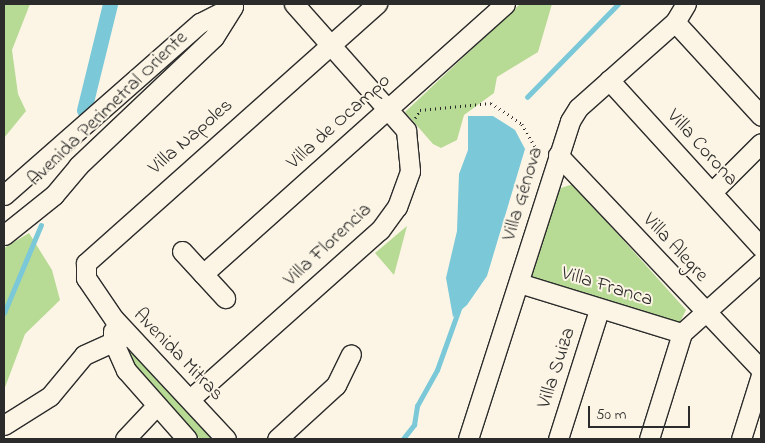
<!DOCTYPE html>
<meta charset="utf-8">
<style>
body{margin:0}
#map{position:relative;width:765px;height:443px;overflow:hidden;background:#fcf5e5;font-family:"Indie Flower",sans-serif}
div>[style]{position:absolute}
.green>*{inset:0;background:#b7da95}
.water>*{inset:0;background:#7ac8d8}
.stream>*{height:4.5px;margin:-2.25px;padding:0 2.25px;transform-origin:2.25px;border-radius:2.25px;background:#7ac8d8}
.canal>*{height:15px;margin:-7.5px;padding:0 7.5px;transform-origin:7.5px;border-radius:7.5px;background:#7ac8d8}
.path>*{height:2.5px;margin-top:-1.25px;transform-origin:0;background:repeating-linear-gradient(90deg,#2b2b2b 0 1px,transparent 0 5px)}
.roads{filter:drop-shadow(1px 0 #2b2b2b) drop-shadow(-1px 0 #2b2b2b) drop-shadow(0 1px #2b2b2b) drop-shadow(0 -1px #2b2b2b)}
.minor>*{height:19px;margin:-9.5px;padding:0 9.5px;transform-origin:9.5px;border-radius:9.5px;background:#fcf5e5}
span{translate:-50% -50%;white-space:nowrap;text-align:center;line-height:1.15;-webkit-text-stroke:4px #fcf5e5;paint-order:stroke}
.street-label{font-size:20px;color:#2b2b2b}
.frame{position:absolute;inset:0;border:5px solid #2b2b2b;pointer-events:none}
.scale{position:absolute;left:588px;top:406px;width:102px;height:22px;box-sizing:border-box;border:2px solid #2b2b2b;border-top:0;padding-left:6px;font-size:15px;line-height:18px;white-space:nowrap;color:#2b2b2b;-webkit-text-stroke:4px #fcf5e5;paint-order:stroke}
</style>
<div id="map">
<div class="green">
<div style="clip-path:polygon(4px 4px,30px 4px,12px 50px,18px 94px,26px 111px,4px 138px)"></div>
<div style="clip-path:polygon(520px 4px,552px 4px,538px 52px,497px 77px,494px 93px,464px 115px,457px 140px,441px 148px,433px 144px,405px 112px)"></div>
<div style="clip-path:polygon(573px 184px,686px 310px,677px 328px,529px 280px,554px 200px,561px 188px)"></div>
<div style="clip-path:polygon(407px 226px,394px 275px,375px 253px)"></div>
<div style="clip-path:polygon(29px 233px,52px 270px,60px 300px,25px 334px,4px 390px,4px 248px)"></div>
<div style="clip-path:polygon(133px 350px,213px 439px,200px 439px,125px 357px)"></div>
</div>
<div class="water">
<div style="clip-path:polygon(468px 116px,493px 116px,515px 130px,525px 149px,487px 276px,467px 305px,453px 317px,446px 278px,457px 231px,459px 174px,468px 150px)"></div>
</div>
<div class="stream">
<div style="left:527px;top:97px;width:130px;rotate:-45.6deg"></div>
<div style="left:4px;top:313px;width:95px;rotate:-67.2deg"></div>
<div style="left:403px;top:439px;width:18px;rotate:-52deg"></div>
<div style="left:414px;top:425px;width:19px;rotate:-81deg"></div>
<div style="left:417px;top:406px;width:41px;rotate:-60.9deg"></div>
<div style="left:437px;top:370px;width:65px;rotate:-70.2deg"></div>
</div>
<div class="canal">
<div style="left:84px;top:110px;width:109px;rotate:-76.2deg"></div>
</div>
<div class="path">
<div style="left:415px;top:118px;width:9px;rotate:-58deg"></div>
<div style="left:420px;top:110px;width:71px;rotate:-5.6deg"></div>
<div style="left:491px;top:103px;width:37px;rotate:34deg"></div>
<div style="left:522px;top:124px;width:38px;rotate:60deg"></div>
</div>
<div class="roads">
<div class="minor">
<div style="left:675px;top:22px;width:127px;rotate:47.5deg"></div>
<div style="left:609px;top:80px;width:226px;rotate:47.7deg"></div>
<div style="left:558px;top:155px;width:296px;rotate:46.6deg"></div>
<div style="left:712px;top:192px;width:69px;rotate:-45deg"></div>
<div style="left:4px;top:195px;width:261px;rotate:-41.3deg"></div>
<div style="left:200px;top:23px;width:37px;rotate:-27deg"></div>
<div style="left:4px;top:235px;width:64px;rotate:-38.7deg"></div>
<div style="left:54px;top:195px;width:38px;rotate:-50deg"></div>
<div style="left:78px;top:166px;width:187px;rotate:-43.5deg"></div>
<div style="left:214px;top:37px;width:36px;rotate:-58deg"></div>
<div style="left:182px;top:251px;width:64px;rotate:47.5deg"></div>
<div style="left:203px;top:274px;width:405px;rotate:-41.8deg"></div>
<div style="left:519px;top:283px;width:170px;rotate:17.1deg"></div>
<div style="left:113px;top:331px;width:10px;rotate:90deg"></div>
<div style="left:113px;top:341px;width:32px;rotate:66deg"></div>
<div style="left:126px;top:370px;width:92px;rotate:48.5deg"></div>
<div style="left:682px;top:333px;width:106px;rotate:-41.9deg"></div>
<div style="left:190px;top:399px;width:254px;rotate:-41.7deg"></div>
<div style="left:380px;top:230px;width:29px;rotate:-54deg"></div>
<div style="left:397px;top:207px;width:38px;rotate:-70deg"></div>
<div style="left:410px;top:171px;width:41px;rotate:-95.6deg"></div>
<div style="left:406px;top:130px;width:169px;rotate:-131.6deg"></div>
<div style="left:4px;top:425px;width:54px;rotate:-32.2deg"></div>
<div style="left:50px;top:396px;width:53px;rotate:-50.3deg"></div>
<div style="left:84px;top:355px;width:48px;rotate:-24.4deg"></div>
<div style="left:125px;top:439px;width:45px;rotate:-46.8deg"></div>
<div style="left:226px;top:439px;width:164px;rotate:-133deg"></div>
<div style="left:114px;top:319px;width:50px;rotate:-124.3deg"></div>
<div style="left:86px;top:278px;width:15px;rotate:-90deg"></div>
<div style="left:86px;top:263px;width:390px;rotate:-41.7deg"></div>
<div style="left:277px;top:439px;width:80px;rotate:-42.5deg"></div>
<div style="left:336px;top:385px;width:34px;rotate:-64deg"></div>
<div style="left:468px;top:439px;width:334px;rotate:-72.2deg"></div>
<div style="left:570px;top:121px;width:15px;rotate:-58deg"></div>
<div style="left:578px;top:108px;width:130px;rotate:-41.6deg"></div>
<div style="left:675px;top:22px;width:21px;rotate:-59deg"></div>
<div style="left:558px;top:439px;width:135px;rotate:-72.4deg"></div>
<div style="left:649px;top:439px;width:111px;rotate:-72.7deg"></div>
<div style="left:741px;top:439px;width:67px;rotate:-72.6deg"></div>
</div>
</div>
<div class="street-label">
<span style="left:108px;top:109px;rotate:-44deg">Avenida Perimetral Oriente</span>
<span style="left:339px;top:122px;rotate:-42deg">Villa de Ocampo</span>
<span style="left:191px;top:137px;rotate:-41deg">Villa Napoles</span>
<span style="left:702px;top:148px;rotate:48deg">Villa Corona</span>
<span style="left:523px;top:194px;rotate:-73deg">Villa Génova</span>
<span style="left:328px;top:245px;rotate:-43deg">Villa Florencia</span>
<span style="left:675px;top:248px;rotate:47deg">Villa Alegre</span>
<span style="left:607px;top:287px;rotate:17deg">Villa Franca</span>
<span style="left:178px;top:355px;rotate:46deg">Avenida Mitras</span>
<span style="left:557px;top:368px;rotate:-72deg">Villa Suiza</span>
</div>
<div class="frame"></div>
<div class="scale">50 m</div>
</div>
